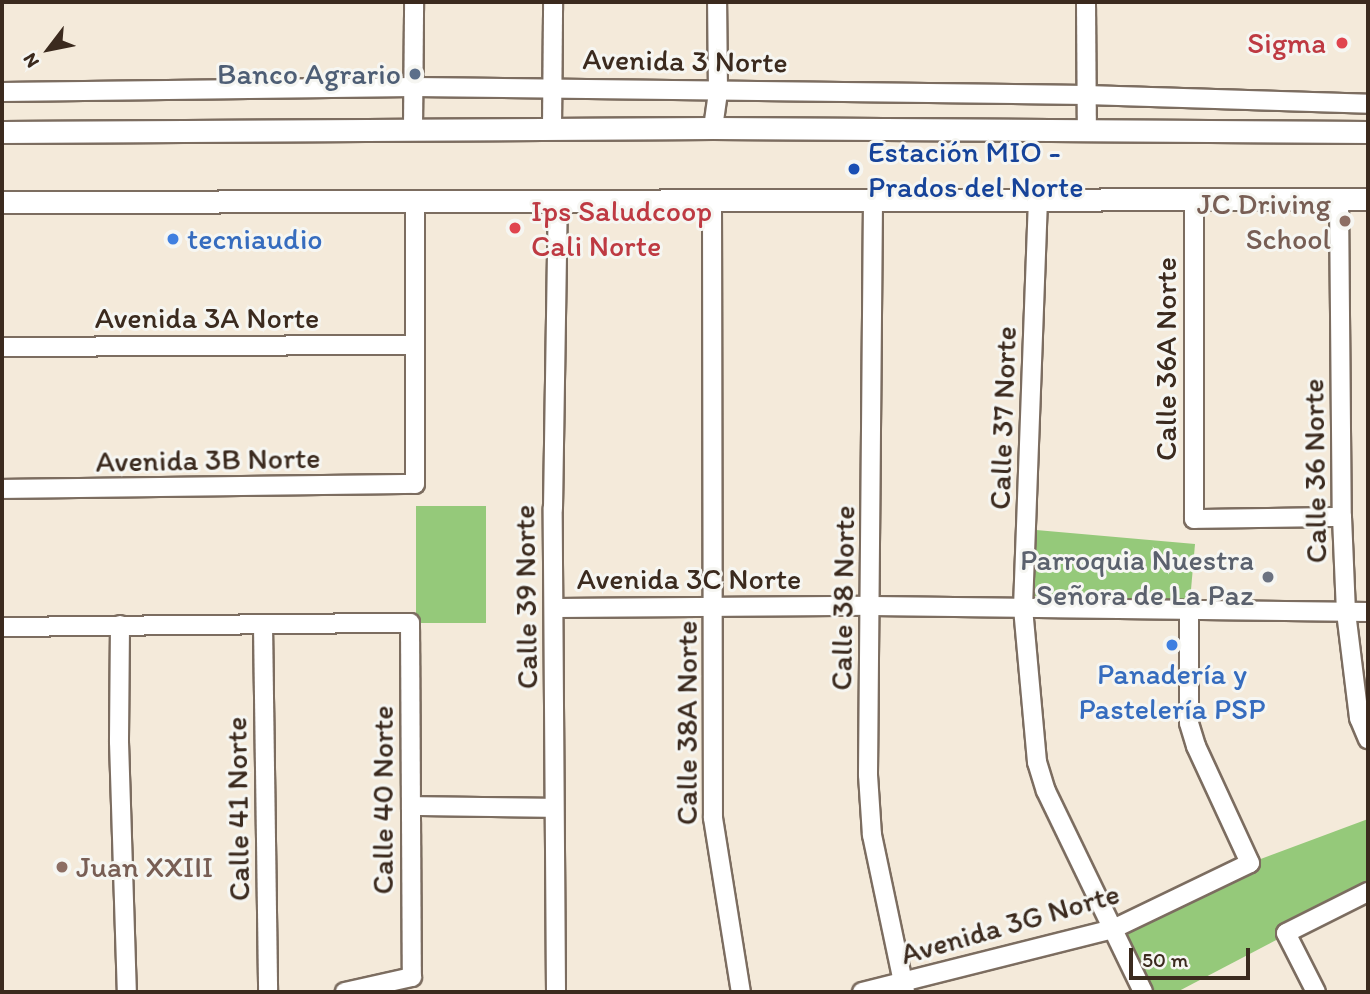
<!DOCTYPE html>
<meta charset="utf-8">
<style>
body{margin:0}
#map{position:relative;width:1370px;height:994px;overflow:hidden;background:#f4eada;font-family:Itim,sans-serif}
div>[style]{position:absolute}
.green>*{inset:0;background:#95c97a;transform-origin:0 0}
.roads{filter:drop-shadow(2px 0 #7c6d60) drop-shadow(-2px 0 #7c6d60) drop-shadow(0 2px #7c6d60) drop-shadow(0 -2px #7c6d60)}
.minor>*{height:18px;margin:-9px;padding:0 9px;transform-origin:9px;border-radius:9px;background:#fff}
.major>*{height:21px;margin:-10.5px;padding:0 10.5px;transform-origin:10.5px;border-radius:10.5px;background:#fff}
.dots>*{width:19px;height:19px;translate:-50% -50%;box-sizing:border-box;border:4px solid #f6f6f2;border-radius:50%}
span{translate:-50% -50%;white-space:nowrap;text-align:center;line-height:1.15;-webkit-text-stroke:6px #f6f6f2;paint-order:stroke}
.health-label{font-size:30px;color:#be3a42}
.right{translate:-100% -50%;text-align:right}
.left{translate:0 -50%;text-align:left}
.street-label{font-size:30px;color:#3b2a1e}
.service-label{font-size:30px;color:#4e5e75}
.transit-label{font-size:30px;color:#164399}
.education-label{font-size:30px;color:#785e54}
.shop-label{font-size:30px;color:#366cbe}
.worship-label{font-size:30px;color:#5b616d}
.frame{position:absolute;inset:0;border:4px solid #3b2a1e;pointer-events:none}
.north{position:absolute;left:14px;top:14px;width:70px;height:70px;-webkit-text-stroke:5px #f6f6f2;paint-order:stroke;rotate:238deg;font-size:19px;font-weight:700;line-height:28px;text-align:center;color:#3b2a1e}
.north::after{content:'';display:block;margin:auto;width:24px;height:32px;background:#3b2a1e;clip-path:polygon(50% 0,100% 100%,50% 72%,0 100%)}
.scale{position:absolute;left:1129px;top:948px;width:121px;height:32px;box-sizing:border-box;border:4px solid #3b2a1e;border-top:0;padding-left:9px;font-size:21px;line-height:24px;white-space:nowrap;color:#3b2a1e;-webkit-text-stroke:5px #f6f6f2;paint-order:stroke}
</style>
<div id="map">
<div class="green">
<div style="left:416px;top:506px;width:70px;height:117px"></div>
<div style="left:1195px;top:544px;width:66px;height:168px;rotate:95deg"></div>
<div style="clip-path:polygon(1368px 819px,1368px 892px,1177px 992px,1143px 992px,1113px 929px,1250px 863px)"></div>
</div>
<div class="roads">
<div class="minor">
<div style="left:1086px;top:2px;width:129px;rotate:89.6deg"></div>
<div style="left:2px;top:92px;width:412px;rotate:-0.7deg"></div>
<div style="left:414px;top:87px;width:673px;rotate:0.68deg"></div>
<div style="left:1087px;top:95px;width:281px;rotate:1.8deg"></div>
<div style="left:713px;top:128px;width:37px;rotate:-82deg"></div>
<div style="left:718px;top:91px;width:89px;rotate:-90.6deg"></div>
<div style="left:413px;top:129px;width:127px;rotate:-89.5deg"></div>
<div style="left:552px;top:129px;width:127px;rotate:-89.5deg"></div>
<div style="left:1038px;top:199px;width:409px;rotate:92.1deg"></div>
<div style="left:1023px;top:608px;width:155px;rotate:84.8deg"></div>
<div style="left:1037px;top:762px;width:30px;rotate:73deg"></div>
<div style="left:1046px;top:791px;width:223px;rotate:64.2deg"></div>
<div style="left:1194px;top:199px;width:320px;rotate:90deg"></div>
<div style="left:1194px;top:519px;width:148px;rotate:-0.8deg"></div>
<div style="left:1339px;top:199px;width:318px;rotate:89.5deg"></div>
<div style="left:1342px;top:517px;width:95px;rotate:87.6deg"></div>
<div style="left:1346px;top:612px;width:107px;rotate:83deg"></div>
<div style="left:1359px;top:718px;width:23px;rotate:67deg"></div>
<div style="left:712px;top:200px;width:618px;rotate:89.91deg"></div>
<div style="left:713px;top:818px;width:176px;rotate:80.9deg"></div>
<div style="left:873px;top:201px;width:574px;rotate:90.5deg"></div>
<div style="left:868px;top:775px;width:60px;rotate:86.2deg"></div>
<div style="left:872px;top:835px;width:160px;rotate:78.1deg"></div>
<div style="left:2px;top:347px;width:412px;rotate:-0.3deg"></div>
<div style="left:2px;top:489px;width:413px;rotate:-0.7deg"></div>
<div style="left:415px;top:484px;width:282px;rotate:-90deg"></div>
<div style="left:556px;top:608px;width:316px;rotate:-0.4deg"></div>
<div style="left:872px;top:606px;width:496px;rotate:0.7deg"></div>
<div style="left:120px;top:625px;width:117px;rotate:90.5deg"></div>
<div style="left:119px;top:742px;width:250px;rotate:88.2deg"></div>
<div style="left:263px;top:625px;width:367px;rotate:89.2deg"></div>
<div style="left:2px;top:627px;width:408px;rotate:-0.6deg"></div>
<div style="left:410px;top:623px;width:354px;rotate:89.7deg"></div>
<div style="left:412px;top:977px;width:69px;rotate:167.4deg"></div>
<div style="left:411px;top:806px;width:143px;rotate:0.8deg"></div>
<div style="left:556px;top:992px;width:484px;rotate:-90.4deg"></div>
<div style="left:553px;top:508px;width:307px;rotate:-89.1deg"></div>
<div style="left:862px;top:992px;width:259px;rotate:-14.1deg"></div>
<div style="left:1113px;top:929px;width:152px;rotate:-25.7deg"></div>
<div style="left:1250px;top:863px;width:129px;rotate:-114.8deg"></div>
<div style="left:1196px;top:746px;width:24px;rotate:-107deg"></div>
<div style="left:1189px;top:723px;width:113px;rotate:-90deg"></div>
<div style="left:1316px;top:992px;width:66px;rotate:-117deg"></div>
<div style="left:1286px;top:933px;width:92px;rotate:-26.6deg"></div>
</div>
<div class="major">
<div style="left:2px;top:132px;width:711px;rotate:-0.32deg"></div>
<div style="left:713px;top:128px;width:655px;rotate:0.35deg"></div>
<div style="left:2px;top:202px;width:1366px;rotate:-0.13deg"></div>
</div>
</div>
<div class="dots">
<div style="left:1342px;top:43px;background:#e0444e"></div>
<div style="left:415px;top:74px;background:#5c6f8a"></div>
<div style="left:854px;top:169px;background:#1a4fb4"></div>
<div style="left:1345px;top:221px;background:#8d6e63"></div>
<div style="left:515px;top:228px;background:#e0444e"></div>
<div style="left:173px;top:239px;background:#3f7fe0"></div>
<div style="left:1268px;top:577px;background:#6b7280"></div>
<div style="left:1172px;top:645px;background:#3f7fe0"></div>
<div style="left:62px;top:867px;background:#8d6e63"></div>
</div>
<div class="health-label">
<span class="right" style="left:1326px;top:43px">Sigma</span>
<span class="left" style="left:531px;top:228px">Ips Saludcoop<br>Cali Norte</span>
</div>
<div class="street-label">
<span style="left:685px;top:61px;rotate:1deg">Avenida 3 Norte</span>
<span style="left:207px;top:318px">Avenida 3A Norte</span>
<span style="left:1166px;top:359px;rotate:-90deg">Calle 36A Norte</span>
<span style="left:1003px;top:418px;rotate:-88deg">Calle 37 Norte</span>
<span style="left:208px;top:460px;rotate:-1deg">Avenida 3B Norte</span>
<span style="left:1315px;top:471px;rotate:-91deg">Calle 36 Norte</span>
<span style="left:689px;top:579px">Avenida 3C Norte</span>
<span style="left:526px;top:597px;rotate:-91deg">Calle 39 Norte</span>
<span style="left:843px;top:598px;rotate:-89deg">Calle 38 Norte</span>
<span style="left:687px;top:723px;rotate:-90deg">Calle 38A Norte</span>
<span style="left:383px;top:800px;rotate:-90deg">Calle 40 Norte</span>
<span style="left:238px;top:809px;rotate:-91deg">Calle 41 Norte</span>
<span style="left:1010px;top:924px;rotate:-16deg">Avenida 3G Norte</span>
</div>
<div class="service-label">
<span class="right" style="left:401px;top:74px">Banco Agrario</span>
</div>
<div class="transit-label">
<span class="left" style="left:868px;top:169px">Estación MIO -<br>Prados del Norte</span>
</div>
<div class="education-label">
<span class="right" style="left:1331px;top:221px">JC Driving<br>School</span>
<span class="left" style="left:76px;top:867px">Juan XXIII</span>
</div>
<div class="shop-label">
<span class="left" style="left:187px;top:239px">tecniaudio</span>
<span style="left:1172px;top:691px">Panadería y<br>Pastelería PSP</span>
</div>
<div class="worship-label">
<span class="right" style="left:1254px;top:577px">Parroquia Nuestra<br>Señora de La Paz</span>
</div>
<div class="frame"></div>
<div class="north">N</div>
<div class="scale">50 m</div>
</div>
